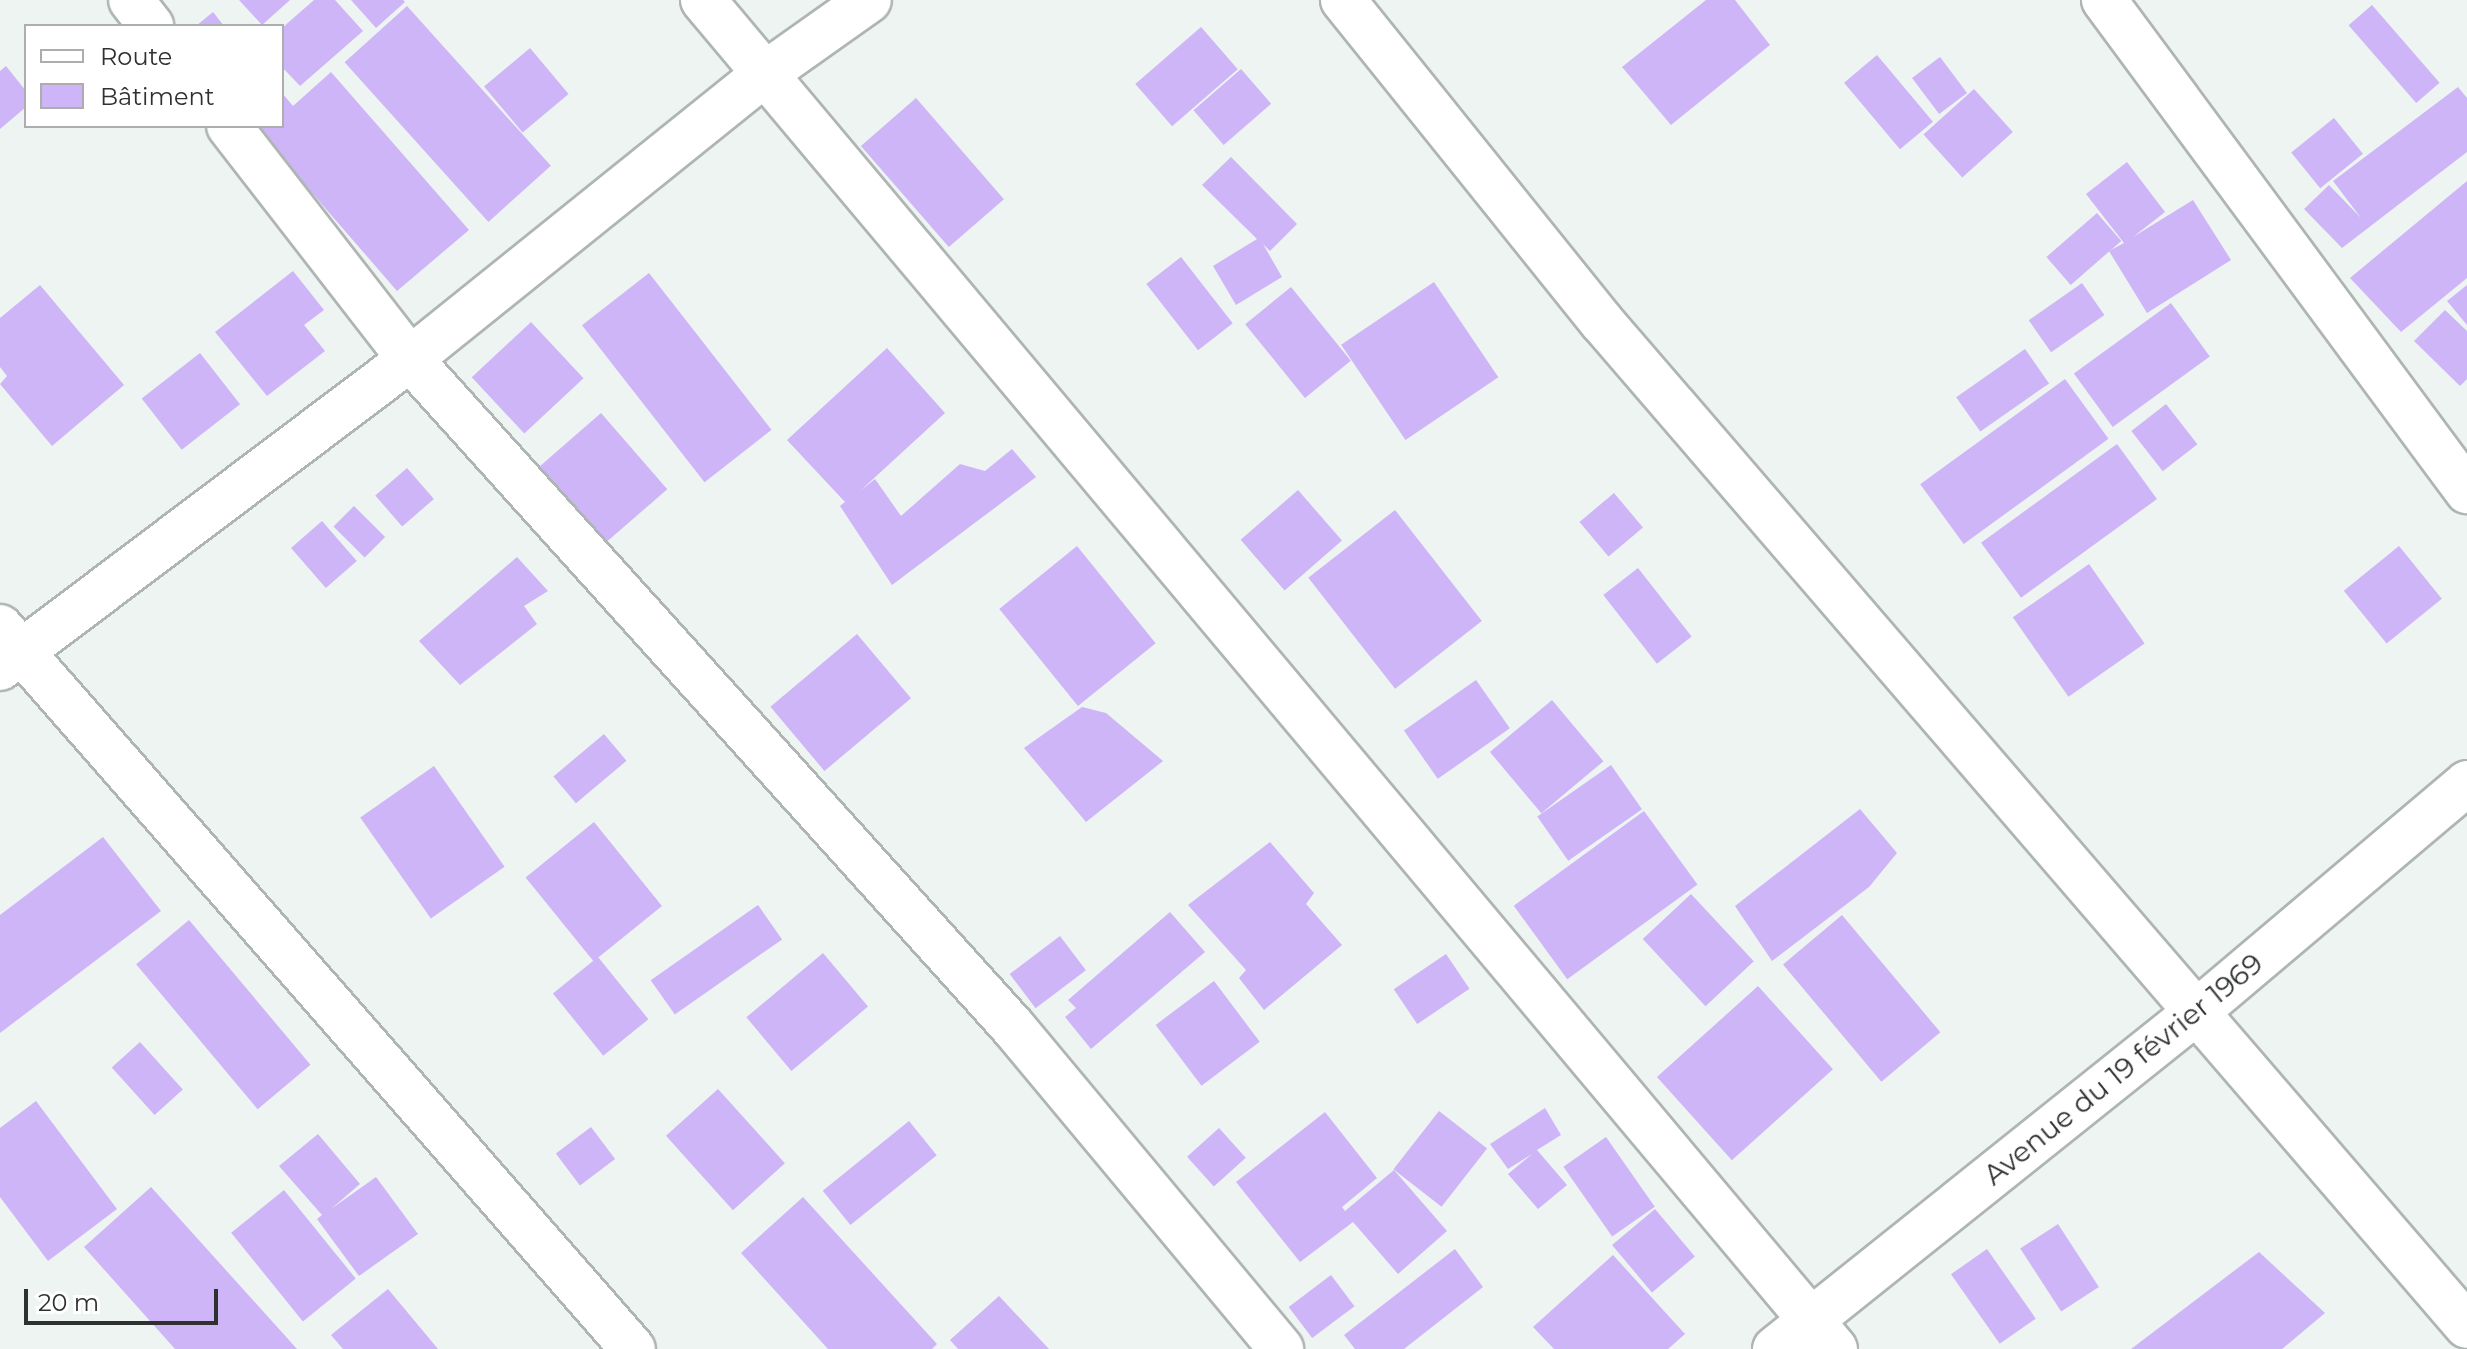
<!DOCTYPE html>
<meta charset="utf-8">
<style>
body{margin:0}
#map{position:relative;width:2467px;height:1349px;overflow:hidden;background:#edf4f2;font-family:Montserrat,sans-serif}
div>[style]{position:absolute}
.building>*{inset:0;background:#ceb5f8;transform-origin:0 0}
.roads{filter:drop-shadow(2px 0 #afb5b3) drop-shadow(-2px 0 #afb5b3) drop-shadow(0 2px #afb5b3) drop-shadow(0 -2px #afb5b3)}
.street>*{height:44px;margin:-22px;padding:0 22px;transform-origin:22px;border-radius:22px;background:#fff}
span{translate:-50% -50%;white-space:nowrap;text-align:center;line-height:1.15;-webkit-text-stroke:6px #fff;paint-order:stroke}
.street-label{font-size:28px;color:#2f3131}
.legend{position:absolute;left:24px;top:24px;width:260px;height:104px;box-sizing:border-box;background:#fff;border:2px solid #acadad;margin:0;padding:10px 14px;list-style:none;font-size:24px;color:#2f3131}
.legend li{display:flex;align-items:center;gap:16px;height:40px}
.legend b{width:40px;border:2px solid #acadad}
.scale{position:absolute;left:24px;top:1289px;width:194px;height:36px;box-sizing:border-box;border:4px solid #2f3131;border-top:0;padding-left:10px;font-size:24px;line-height:28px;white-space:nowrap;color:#2f3131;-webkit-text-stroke:6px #fff;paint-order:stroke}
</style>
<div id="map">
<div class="building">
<div style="clip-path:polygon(239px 0,290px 0,262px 25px)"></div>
<div style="clip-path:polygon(314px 0,335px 0,363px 31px,300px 86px,282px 67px,282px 28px)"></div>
<div style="clip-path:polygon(351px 0,403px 0,405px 2px,376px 28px)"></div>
<div style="clip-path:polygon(1706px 0,1735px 0,1770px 45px,1671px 125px,1622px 67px)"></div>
<div style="left:2372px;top:5px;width:103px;height:31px;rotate:49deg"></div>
<div style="left:407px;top:6px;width:215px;height:84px;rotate:48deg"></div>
<div style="clip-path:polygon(213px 12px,224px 26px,196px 26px)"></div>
<div style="left:1201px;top:27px;width:56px;height:87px;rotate:49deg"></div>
<div style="left:530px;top:48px;width:60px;height:60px;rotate:50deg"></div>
<div style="left:1877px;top:55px;width:87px;height:43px;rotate:50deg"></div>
<div style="left:1940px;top:57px;width:45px;height:35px;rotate:53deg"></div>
<div style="clip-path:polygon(6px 66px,26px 91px,26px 107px,0 129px,0 71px)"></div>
<div style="left:1241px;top:69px;width:46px;height:63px;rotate:49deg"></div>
<div style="clip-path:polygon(331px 72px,469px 230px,397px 291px,254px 126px,282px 126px,282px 93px,293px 106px)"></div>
<div style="clip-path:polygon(2458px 87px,2467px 98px,2467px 152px,2342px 248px,2304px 209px,2329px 185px,2361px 218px,2333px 181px)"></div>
<div style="left:1974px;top:89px;width:58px;height:68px;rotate:48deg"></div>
<div style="left:916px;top:98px;width:134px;height:73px;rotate:49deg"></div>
<div style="left:2334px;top:118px;width:46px;height:55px;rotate:51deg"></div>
<div style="clip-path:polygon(1231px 157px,1297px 224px,1270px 251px,1263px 244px,1282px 277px,1236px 305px,1213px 266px,1257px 239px,1202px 185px)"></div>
<div style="clip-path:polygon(2127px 162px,2165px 212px,2133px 237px,2193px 200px,2231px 260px,2147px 313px,2109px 251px,2124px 243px,2086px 194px)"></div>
<div style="clip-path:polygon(2467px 181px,2467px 278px,2401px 332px,2350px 278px)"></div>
<div style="left:2097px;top:213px;width:37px;height:67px;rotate:49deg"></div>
<div style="left:1181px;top:257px;width:84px;height:44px;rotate:52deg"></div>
<div style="clip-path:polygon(293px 271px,324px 310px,304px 325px,325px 351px,267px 396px,215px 332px)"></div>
<div style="left:649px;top:273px;width:199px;height:85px;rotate:52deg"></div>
<div style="left:1434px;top:282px;width:115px;height:112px;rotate:56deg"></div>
<div style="left:2082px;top:283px;width:39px;height:65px;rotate:55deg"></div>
<div style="clip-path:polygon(40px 285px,124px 385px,52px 446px,0 384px,7px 376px,0 367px,0 318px)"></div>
<div style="clip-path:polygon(2467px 285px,2467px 325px,2447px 301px)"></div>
<div style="left:1291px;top:287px;width:95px;height:59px;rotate:51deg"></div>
<div style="left:2171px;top:303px;width:66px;height:120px;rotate:54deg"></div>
<div style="clip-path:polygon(2445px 310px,2467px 331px,2467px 379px,2460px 386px,2414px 341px)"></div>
<div style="left:531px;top:322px;width:77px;height:81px;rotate:47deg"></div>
<div style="clip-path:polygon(887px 348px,945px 413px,860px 491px,875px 479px,901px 516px,960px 464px,985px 471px,1012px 449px,1036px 477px,892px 585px,840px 506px,845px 502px,787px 440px)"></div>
<div style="left:2025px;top:349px;width:42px;height:84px;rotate:55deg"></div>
<div style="left:200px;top:353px;width:65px;height:74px;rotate:52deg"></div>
<div style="left:2065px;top:379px;width:74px;height:179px;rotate:54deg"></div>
<div style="left:2166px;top:404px;width:51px;height:44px;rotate:52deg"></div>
<div style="left:601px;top:413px;width:101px;height:81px;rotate:49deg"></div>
<div style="left:2117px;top:444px;width:68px;height:168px;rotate:54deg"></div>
<div style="left:407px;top:468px;width:41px;height:42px;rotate:49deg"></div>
<div style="left:1298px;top:490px;width:67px;height:76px;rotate:49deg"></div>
<div style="left:1614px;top:493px;width:45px;height:45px;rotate:50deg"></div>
<div style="left:354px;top:506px;width:44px;height:29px;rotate:45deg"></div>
<div style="left:1395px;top:510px;width:141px;height:110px;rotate:52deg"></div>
<div style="left:322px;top:521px;width:53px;height:41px;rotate:49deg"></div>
<div style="left:1077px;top:546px;width:125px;height:100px;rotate:51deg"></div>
<div style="left:2399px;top:546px;width:68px;height:71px;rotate:51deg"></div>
<div style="clip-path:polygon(517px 557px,548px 591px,524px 606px,537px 624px,460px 685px,419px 641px)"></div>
<div style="left:2089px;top:564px;width:97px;height:93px;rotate:55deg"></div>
<div style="left:1638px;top:568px;width:87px;height:44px;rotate:52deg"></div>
<div style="left:857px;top:634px;width:84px;height:113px;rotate:50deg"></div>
<div style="left:1476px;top:680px;width:59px;height:88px;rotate:55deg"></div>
<div style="left:1552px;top:700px;width:80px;height:81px;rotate:50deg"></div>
<div style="clip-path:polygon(1082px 707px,1106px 713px,1163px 761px,1086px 822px,1024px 748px)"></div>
<div style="left:604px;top:734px;width:35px;height:66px;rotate:50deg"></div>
<div style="left:1611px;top:765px;width:54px;height:90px;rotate:55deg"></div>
<div style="left:434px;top:766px;width:123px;height:90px;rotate:55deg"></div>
<div style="clip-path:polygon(1860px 809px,1897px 853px,1869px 887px,1772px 961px,1735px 906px)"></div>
<div style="left:1644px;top:811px;width:91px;height:161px;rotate:54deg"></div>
<div style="left:594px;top:822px;width:108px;height:88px;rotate:51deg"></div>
<div style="clip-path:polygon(103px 837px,161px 911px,0 1033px,0 915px)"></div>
<div style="clip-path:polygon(1270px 842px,1314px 893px,1306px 904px,1342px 945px,1264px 1010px,1239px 978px,1246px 970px,1188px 905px)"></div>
<div style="left:1691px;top:894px;width:92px;height:66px;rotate:47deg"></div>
<div style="left:758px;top:905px;width:42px;height:131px;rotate:55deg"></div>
<div style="clip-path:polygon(1170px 912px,1205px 952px,1091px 1049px,1065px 1017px,1076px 1008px,1068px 1000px)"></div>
<div style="left:1842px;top:915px;width:153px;height:77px;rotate:50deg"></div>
<div style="left:189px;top:920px;width:189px;height:69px;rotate:50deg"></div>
<div style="left:1060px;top:936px;width:43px;height:63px;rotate:53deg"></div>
<div style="left:823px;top:953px;width:70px;height:100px;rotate:50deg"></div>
<div style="left:1446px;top:954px;width:42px;height:63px;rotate:56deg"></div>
<div style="left:598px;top:957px;width:80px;height:58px;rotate:51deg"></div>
<div style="left:1214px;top:981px;width:76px;height:73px;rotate:53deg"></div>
<div style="left:1758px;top:986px;width:112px;height:136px;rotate:48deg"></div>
<div style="left:140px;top:1042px;width:64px;height:38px;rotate:48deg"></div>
<div style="left:718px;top:1089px;width:100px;height:70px;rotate:48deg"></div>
<div style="clip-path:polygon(36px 1101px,117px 1209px,48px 1261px,0 1197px,0 1128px)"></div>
<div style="clip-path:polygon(1545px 1108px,1561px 1135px,1537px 1150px,1567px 1185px,1538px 1209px,1508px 1174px,1532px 1154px,1508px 1169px,1490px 1144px)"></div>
<div style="left:1439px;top:1111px;width:61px;height:74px;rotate:38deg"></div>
<div style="clip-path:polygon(1325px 1112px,1377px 1178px,1342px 1207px,1345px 1211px,1394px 1170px,1447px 1231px,1398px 1274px,1353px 1222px,1300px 1262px,1236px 1182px)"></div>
<div style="left:909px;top:1121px;width:44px;height:111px;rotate:51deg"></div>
<div style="left:591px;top:1127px;width:40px;height:44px;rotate:53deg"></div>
<div style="left:1219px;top:1128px;width:40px;height:43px;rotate:48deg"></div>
<div style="clip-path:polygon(318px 1134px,360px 1184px,331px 1209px,376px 1177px,418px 1234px,359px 1276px,317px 1219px,322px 1215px,279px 1166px)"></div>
<div style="left:1606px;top:1137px;width:85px;height:52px;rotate:55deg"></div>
<div style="clip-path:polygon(151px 1187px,297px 1349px,175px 1349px,84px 1247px)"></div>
<div style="left:284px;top:1190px;width:114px;height:68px;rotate:51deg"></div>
<div style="clip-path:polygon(803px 1197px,937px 1344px,932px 1349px,828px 1349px,741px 1253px)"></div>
<div style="left:1655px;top:1209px;width:62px;height:56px;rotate:50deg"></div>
<div style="left:2058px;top:1224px;width:75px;height:45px;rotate:57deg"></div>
<div style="clip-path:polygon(1455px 1249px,1483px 1287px,1404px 1349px,1355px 1349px,1344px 1335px)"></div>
<div style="left:1987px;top:1249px;width:85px;height:44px;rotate:55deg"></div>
<div style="clip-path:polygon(2259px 1252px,2325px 1313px,2282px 1349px,2131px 1349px)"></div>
<div style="clip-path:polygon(1613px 1255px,1685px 1334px,1668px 1349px,1554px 1349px,1533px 1327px)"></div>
<div style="left:1331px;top:1275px;width:39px;height:53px;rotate:53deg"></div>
<div style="clip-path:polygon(388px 1289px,438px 1349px,343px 1349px,331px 1335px)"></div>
<div style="clip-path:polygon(999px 1296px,1049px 1349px,958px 1349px,950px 1340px)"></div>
</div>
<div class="roads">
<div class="street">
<div style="left:131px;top:0;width:33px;rotate:52deg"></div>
<div style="left:703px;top:0;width:1761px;rotate:50deg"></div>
<div style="left:1343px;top:0;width:413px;rotate:51.2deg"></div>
<div style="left:1602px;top:322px;width:1325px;rotate:49.25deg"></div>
<div style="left:2104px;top:0;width:611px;rotate:53.52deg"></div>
<div style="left:229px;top:126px;width:295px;rotate:52.2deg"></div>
<div style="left:410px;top:359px;width:900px;rotate:47.93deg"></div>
<div style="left:1013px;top:1027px;width:419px;rotate:50.2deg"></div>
<div style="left:0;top:627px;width:960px;rotate:48.76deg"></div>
<div style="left:0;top:668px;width:513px;rotate:-37deg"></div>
<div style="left:410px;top:359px;width:457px;rotate:-38.8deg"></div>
<div style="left:766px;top:73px;width:126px;rotate:-35.3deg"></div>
<div style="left:1775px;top:1349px;width:536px;rotate:-38.64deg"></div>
<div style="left:2194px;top:1014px;width:358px;rotate:-40.2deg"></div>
</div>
</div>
<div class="street-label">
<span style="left:2123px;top:1069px;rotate:-39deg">Avenue du 19 février 1969</span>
</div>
<ul class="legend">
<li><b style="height:10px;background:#fff"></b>Route</li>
<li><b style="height:22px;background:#ceb5f8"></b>Bâtiment</li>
</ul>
<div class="scale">20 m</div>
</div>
